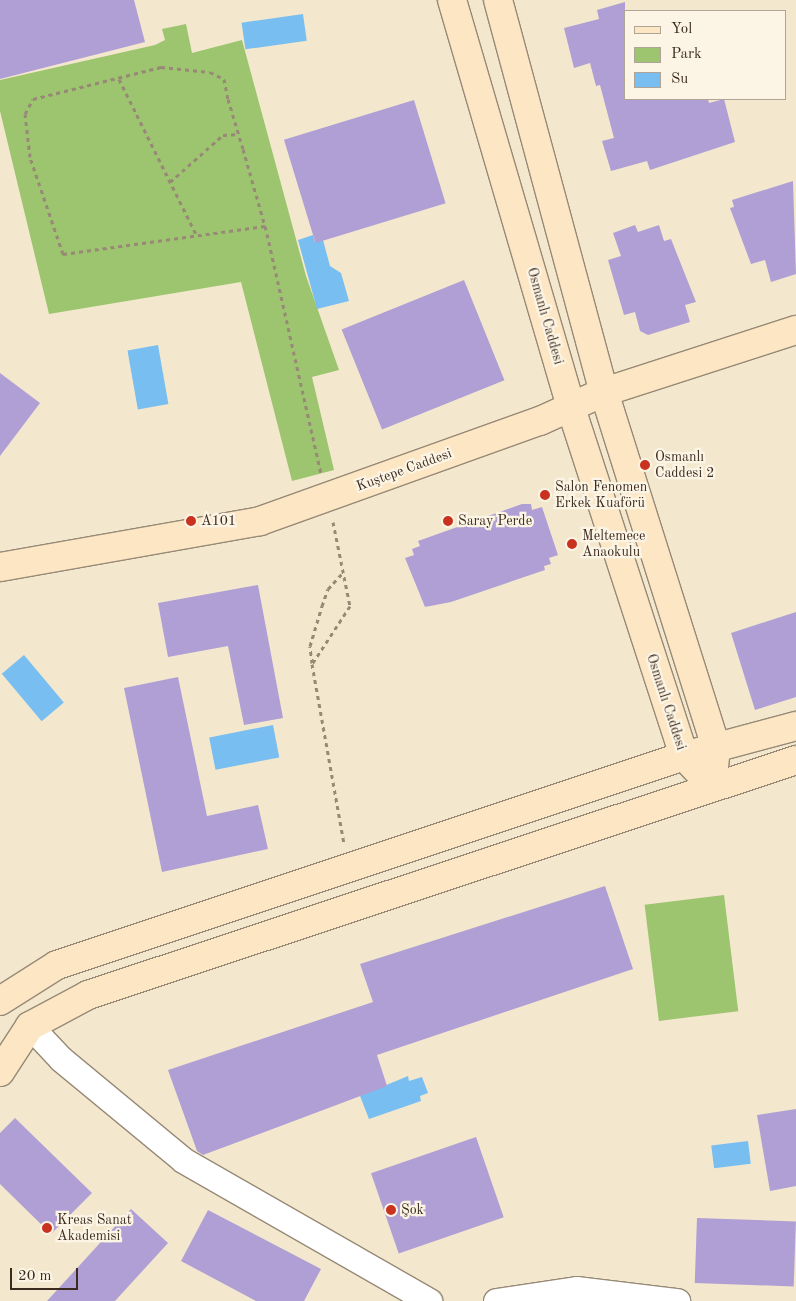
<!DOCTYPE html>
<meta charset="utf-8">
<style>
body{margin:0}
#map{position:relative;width:796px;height:1301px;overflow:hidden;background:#f3e8ce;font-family:"Old Standard TT",serif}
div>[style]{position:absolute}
.green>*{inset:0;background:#9dc46f;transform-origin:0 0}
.water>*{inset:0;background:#79bef0;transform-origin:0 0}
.building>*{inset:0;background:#af9fd5;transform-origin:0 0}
.path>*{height:3px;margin-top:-1.5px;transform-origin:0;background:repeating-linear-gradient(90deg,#978976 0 4px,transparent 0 8px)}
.roads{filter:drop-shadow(1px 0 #978976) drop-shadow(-1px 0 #978976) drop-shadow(0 1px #978976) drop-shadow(0 -1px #978976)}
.street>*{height:25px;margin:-12.5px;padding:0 12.5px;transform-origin:12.5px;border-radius:12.5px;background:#fff}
.secondary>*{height:28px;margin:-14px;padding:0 14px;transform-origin:14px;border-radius:14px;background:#fce6c4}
.dots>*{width:14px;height:14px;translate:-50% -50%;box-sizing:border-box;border:2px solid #fcf5e5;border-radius:50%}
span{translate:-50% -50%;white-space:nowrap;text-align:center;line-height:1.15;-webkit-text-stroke:4.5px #fcf5e5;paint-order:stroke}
.street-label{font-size:14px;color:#3b2a1e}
.poi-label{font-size:14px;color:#3b2a1e}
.left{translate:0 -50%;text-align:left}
.legend{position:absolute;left:624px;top:10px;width:162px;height:90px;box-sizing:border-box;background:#fcf5e5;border:1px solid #afa495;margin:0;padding:6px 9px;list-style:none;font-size:15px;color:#3b2a1e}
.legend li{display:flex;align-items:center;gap:10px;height:25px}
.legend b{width:25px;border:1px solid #afa495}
.scale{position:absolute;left:10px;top:1268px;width:68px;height:22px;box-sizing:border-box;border:2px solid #3b2a1e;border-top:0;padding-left:6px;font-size:15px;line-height:18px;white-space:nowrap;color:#3b2a1e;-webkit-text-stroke:4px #fcf5e5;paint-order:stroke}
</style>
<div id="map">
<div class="green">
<div style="clip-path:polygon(186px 24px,192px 53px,242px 40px,306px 276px,339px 370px,312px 377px,334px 470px,292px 481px,241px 282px,49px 314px,0 111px,0 80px,155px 45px,165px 40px,162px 29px)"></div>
<div style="left:724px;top:895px;width:117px;height:80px;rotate:83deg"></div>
</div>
<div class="water">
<div style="left:303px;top:14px;width:27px;height:62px;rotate:82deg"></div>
<div style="clip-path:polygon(313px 235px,315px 242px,323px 240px,330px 266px,341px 273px,349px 301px,317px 309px,298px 240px)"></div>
<div style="left:158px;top:345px;width:60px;height:31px;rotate:80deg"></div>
<div style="left:24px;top:655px;width:62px;height:29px;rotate:50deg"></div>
<div style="left:273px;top:725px;width:33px;height:65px;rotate:79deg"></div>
<div style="clip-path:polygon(408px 1076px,409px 1081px,422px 1077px,428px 1093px,420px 1096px,421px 1101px,369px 1119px,360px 1096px)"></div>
<div style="left:748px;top:1141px;width:23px;height:37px;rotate:83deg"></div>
</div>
<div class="building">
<div style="clip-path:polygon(0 0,134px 0,145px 42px,0 79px)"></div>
<div style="clip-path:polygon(625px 2px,625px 99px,708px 99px,709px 103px,724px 99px,735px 142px,650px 170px,647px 161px,611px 171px,602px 141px,614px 138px,600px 85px,596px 86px,590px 63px,574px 68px,564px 28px,599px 19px,597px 10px)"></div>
<div style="left:414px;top:100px;width:108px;height:136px;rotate:73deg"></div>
<div style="clip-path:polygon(793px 181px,796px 274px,771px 282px,765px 260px,751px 264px,730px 208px,734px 207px,732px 200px)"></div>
<div style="clip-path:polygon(635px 225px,638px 232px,659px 225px,664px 241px,671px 239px,696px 302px,685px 305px,690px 322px,648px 335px,640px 331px,635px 312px,624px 315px,608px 260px,621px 256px,613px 233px)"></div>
<div style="left:464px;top:280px;width:108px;height:132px;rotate:68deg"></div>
<div style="clip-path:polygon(0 373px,40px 403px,0 456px)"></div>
<div style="clip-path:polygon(522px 504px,531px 504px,532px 510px,542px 507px,558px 555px,549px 558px,551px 564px,544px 566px,545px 570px,451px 602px,425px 607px,405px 558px,414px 555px,412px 549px,420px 546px,418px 541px)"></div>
<div style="clip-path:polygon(258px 585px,283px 718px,244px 725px,228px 646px,168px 657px,158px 603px)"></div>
<div style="clip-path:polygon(796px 612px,796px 697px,755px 710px,731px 633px)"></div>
<div style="clip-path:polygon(178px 677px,207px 816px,258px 805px,268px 849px,162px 872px,124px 688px)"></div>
<div style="clip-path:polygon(605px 886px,633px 969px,377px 1055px,387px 1086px,203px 1155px,197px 1151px,168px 1070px,373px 1002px,360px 964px)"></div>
<div style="clip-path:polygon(796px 1109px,796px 1186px,770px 1191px,757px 1115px)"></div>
<div style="clip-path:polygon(15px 1118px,92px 1193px,51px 1234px,0 1184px,0 1133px)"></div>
<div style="left:476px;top:1137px;width:85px;height:111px;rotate:71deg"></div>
<div style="clip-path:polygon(131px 1209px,168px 1243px,115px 1301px,47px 1301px)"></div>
<div style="clip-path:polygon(208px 1210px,321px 1269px,304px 1301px,256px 1301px,181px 1261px)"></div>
<div style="left:697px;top:1218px;width:99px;height:65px;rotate:2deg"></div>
</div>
<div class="path">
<div style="left:119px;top:79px;width:175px;rotate:63.6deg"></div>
<div style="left:170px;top:182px;width:71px;rotate:-41.6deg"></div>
<div style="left:223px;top:135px;width:15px;rotate:-4deg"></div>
<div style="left:265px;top:226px;width:204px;rotate:172.1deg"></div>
<div style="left:63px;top:254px;width:102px;rotate:-108.8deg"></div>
<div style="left:30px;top:157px;width:43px;rotate:-96.6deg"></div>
<div style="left:25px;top:114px;width:17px;rotate:-62deg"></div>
<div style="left:33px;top:99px;width:132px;rotate:-14deg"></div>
<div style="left:161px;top:67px;width:49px;rotate:5.8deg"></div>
<div style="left:210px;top:72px;width:16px;rotate:27deg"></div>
<div style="left:224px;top:79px;width:20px;rotate:79deg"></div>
<div style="left:228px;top:99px;width:52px;rotate:73.3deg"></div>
<div style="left:243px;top:149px;width:80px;rotate:74.1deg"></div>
<div style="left:265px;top:226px;width:8px;rotate:76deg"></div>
<div style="left:267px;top:234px;width:245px;rotate:77.3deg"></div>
<div style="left:333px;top:522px;width:86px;rotate:78.6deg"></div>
<div style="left:350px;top:606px;width:69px;rotate:123.2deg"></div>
<div style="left:312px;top:664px;width:183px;rotate:79.9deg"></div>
<div style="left:312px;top:663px;width:17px;rotate:-97deg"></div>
<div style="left:310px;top:646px;width:42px;rotate:-73.3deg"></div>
<div style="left:322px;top:606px;width:18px;rotate:-71deg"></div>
<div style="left:328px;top:589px;width:24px;rotate:-48deg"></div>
</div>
<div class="roads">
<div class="street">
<div style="left:30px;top:1026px;width:45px;rotate:46.8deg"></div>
<div style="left:61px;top:1059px;width:158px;rotate:39.6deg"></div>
<div style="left:183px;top:1160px;width:284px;rotate:29.8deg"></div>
<div style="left:496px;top:1301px;width:81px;rotate:-8.5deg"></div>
<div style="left:576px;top:1289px;width:102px;rotate:6.8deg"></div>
</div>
<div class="secondary">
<div style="left:452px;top:0;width:425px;rotate:73.7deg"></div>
<div style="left:571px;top:408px;width:366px;rotate:72deg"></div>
<div style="left:684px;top:756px;width:19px;rotate:47deg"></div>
<div style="left:498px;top:0;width:406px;rotate:74.9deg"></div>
<div style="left:604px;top:392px;width:373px;rotate:72.5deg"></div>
<div style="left:716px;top:748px;width:18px;rotate:96deg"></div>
<div style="left:0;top:567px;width:264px;rotate:-10deg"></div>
<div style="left:260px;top:521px;width:297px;rotate:-19.7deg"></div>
<div style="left:540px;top:421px;width:70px;rotate:-24.4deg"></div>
<div style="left:604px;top:392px;width:202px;rotate:-17.9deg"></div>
<div style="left:0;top:1001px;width:67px;rotate:-32.3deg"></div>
<div style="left:57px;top:965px;width:661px;rotate:-18.43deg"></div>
<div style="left:684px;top:756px;width:116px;rotate:-15deg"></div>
<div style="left:0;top:1072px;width:55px;rotate:-56.9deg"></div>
<div style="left:30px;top:1026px;width:66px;rotate:-28.1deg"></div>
<div style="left:88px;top:995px;width:746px;rotate:-18.36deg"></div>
</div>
</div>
<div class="dots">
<div style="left:645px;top:465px;background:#c8321e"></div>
<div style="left:545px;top:495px;background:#c8321e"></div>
<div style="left:191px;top:521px;background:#c8321e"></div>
<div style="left:448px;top:521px;background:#c8321e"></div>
<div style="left:572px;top:544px;background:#c8321e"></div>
<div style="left:391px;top:1210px;background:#c8321e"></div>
<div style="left:47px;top:1228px;background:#c8321e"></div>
</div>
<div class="street-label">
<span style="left:545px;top:316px;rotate:74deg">Osmanlı Caddesi</span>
<span style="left:404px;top:470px;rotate:-20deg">Kuştepe Caddesi</span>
<span style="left:666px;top:702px;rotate:72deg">Osmanlı Caddesi</span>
</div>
<div class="poi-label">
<span class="left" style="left:655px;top:465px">Osmanlı<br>Caddesi 2</span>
<span class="left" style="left:555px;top:495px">Salon Fenomen<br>Erkek Kuaförü</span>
<span class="left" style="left:201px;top:521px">A101</span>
<span class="left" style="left:458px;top:521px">Saray Perde</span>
<span class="left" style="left:582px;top:544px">Meltemece<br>Anaokulu</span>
<span class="left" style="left:401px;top:1210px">Şok</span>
<span class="left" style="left:57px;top:1228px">Kreas Sanat<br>Akademisi</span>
</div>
<ul class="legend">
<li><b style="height:6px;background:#fce6c4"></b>Yol</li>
<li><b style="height:14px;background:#9dc46f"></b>Park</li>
<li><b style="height:14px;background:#79bef0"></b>Su</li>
</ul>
<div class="scale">20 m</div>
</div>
